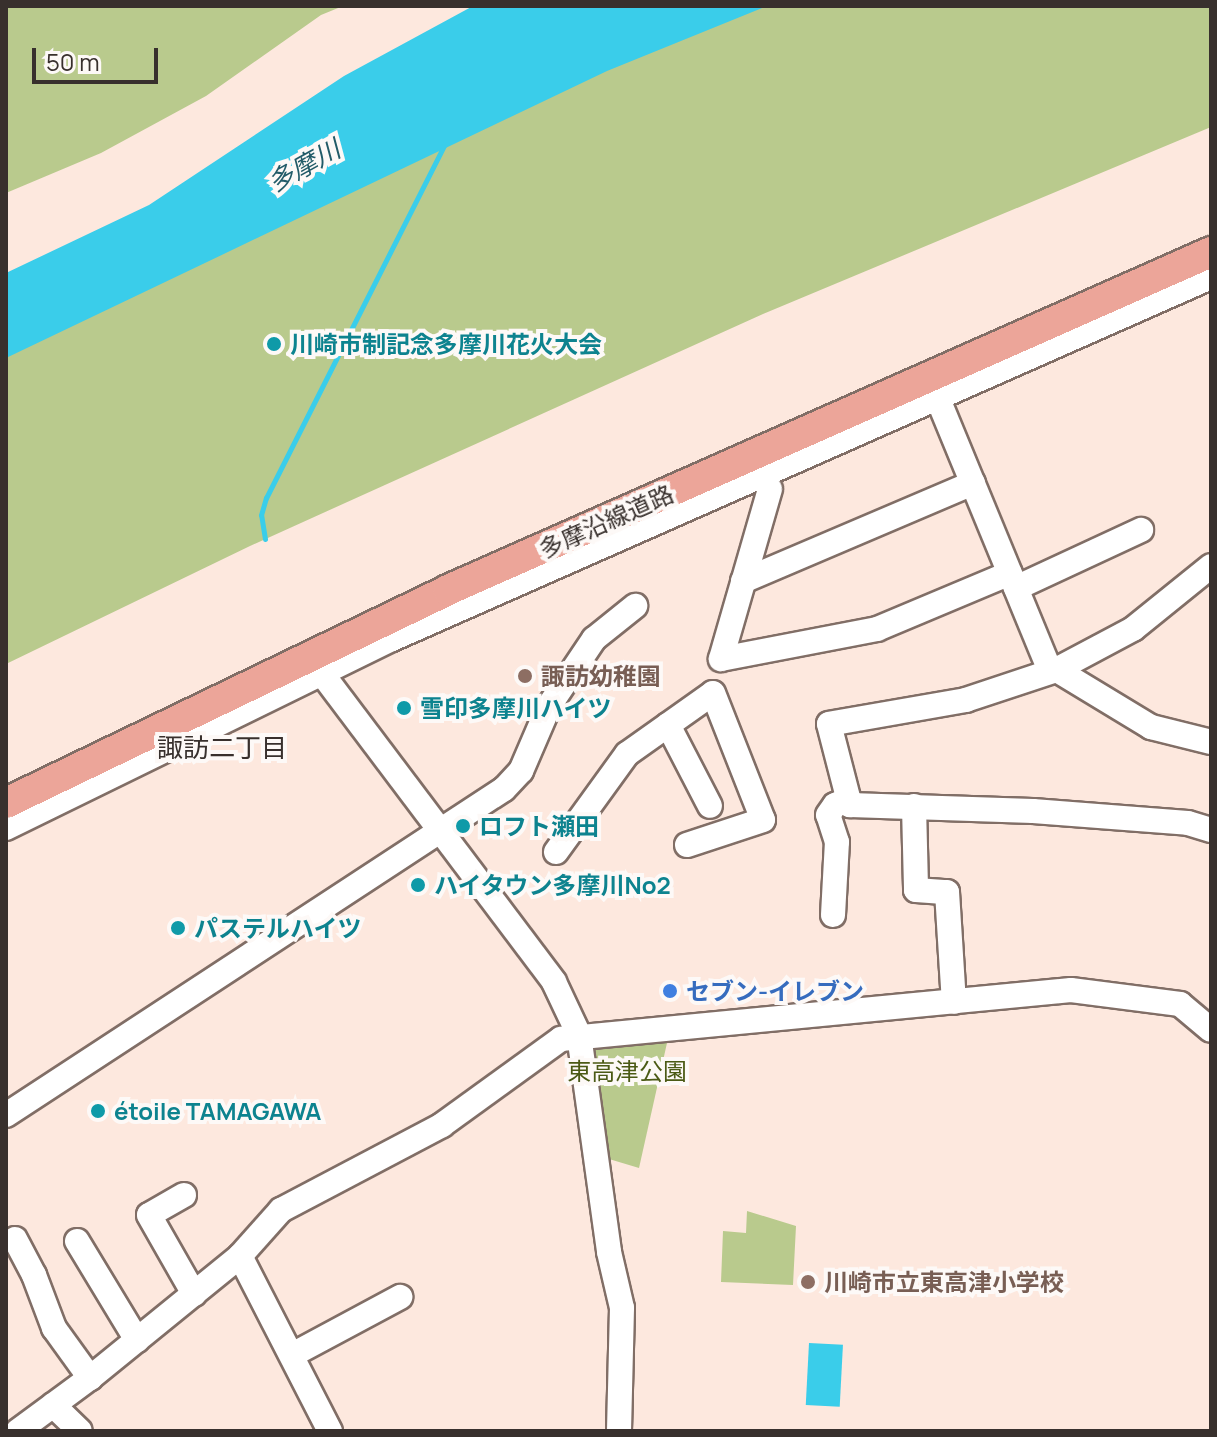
<!DOCTYPE html>
<meta charset="utf-8">
<style>
body{margin:0}
#map{position:relative;width:1217px;height:1437px;overflow:hidden;background:#fde8de;font-family:Manrope,"Noto Sans JP",sans-serif}
div>[style]{position:absolute}
.green>*{inset:0;background:#b9ca8d}
.water>*{inset:0;background:#3acdea;transform-origin:0 0}
.stream>*{height:5px;margin:-2.5px;padding:0 2.5px;transform-origin:2.5px;border-radius:2.5px;background:#3acdea}
.roads{filter:drop-shadow(2px 0 #816e66) drop-shadow(-2px 0 #816e66) drop-shadow(0 2px #816e66) drop-shadow(0 -2px #816e66)}
.minor>*{height:24px;margin:-12px;padding:0 12px;transform-origin:12px;border-radius:12px;background:#fff}
.major>*{height:30px;margin:-15px;padding:0 15px;transform-origin:15px;border-radius:15px;background:#eca599}
.dots>*{width:22px;height:22px;translate:-50% -50%;box-sizing:border-box;border:4px solid #fdf9f7;border-radius:50%}
span{translate:-50% -50%;white-space:nowrap;text-align:center;line-height:1.15;-webkit-text-stroke:8px #fdf9f7;paint-order:stroke}
.culture-label{font-size:24px;color:#0d838f;font-weight:700}
.left{translate:0 -50%;text-align:left}
.street-label{font-size:24px;color:#38302d}
.education-label{font-size:24px;color:#785e54;font-weight:700}
.shop-label{font-size:24px;color:#366cbe;font-weight:700}
.park-label{font-size:24px;color:#4b5a15}
.water-label{font-size:26px;color:#225b68;font-style:italic}
.neighbourhood-label{font-size:26px;color:#38302d}
.frame{position:absolute;inset:0;border:8px solid #38302d;pointer-events:none}
.scale{position:absolute;left:32px;top:48px;width:126px;height:36px;box-sizing:border-box;border:4px solid #38302d;border-top:0;padding-left:10px;font-size:24px;line-height:28px;white-space:nowrap;color:#38302d;-webkit-text-stroke:6px #fdf9f7;paint-order:stroke}
</style>
<div id="map">
<div class="green">
<div style="clip-path:polygon(6px 6px,343px 6px,321px 15px,206px 96px,101px 153px,6px 193px)"></div>
<div style="clip-path:polygon(764px 6px,1211px 6px,1211px 127px,763px 314px,250px 546px,6px 664px,6px 357px,604px 71px)"></div>
<div style="clip-path:polygon(669px 1034px,639px 1168px,609px 1159px,592px 1043px)"></div>
<div style="clip-path:polygon(747px 1211px,796px 1226px,793px 1285px,721px 1282px,723px 1231px,746px 1233px)"></div>
</div>
<div class="water">
<div style="clip-path:polygon(473px 6px,767px 6px,607px 71px,6px 358px,6px 273px,149px 205px,344px 76px)"></div>
<div style="left:809px;top:1343px;width:34px;height:62px;rotate:3deg"></div>
</div>
<div class="stream">
<div style="left:265px;top:539px;width:24px;rotate:-99deg"></div>
<div style="left:261px;top:515px;width:18px;rotate:-74deg"></div>
<div style="left:266px;top:498px;width:397px;rotate:-63.2deg"></div>
</div>
<div class="roads">
<div class="minor">
<div style="left:938px;top:399px;width:287px;rotate:67.6deg"></div>
<div style="left:1047px;top:664px;width:122px;rotate:31.2deg"></div>
<div style="left:1151px;top:727px;width:62px;rotate:14deg"></div>
<div style="left:770px;top:489px;width:177px;rotate:106.1deg"></div>
<div style="left:721px;top:659px;width:159px;rotate:-10.9deg"></div>
<div style="left:877px;top:629px;width:144px;rotate:-22.8deg"></div>
<div style="left:1211px;top:566px;width:100px;rotate:141.1deg"></div>
<div style="left:1133px;top:629px;width:87px;rotate:152deg"></div>
<div style="left:1056px;top:670px;width:95px;rotate:161.6deg"></div>
<div style="left:966px;top:700px;width:139px;rotate:170.1deg"></div>
<div style="left:829px;top:724px;width:84px;rotate:75.5deg"></div>
<div style="left:850px;top:805px;width:183px;rotate:1.9deg"></div>
<div style="left:1033px;top:811px;width:155px;rotate:4.4deg"></div>
<div style="left:1188px;top:823px;width:24px;rotate:17deg"></div>
<div style="left:743px;top:581px;width:250px;rotate:-23.1deg"></div>
<div style="left:1016px;top:588px;width:138px;rotate:-24.9deg"></div>
<div style="left:314px;top:663px;width:399px;rotate:53deg"></div>
<div style="left:554px;top:982px;width:59px;rotate:64.7deg"></div>
<div style="left:579px;top:1035px;width:219px;rotate:82.1deg"></div>
<div style="left:609px;top:1252px;width:57px;rotate:76.9deg"></div>
<div style="left:622px;top:1308px;width:123px;rotate:91.4deg"></div>
<div style="left:668px;top:725px;width:91px;rotate:62.6deg"></div>
<div style="left:914px;top:806px;width:84px;rotate:88.6deg"></div>
<div style="left:916px;top:890px;width:31px;rotate:4deg"></div>
<div style="left:947px;top:892px;width:110px;rotate:86.4deg"></div>
<div style="left:6px;top:828px;width:430px;rotate:-26.1deg"></div>
<div style="left:392px;top:639px;width:895px;rotate:-23.85deg"></div>
<div style="left:556px;top:852px;width:121px;rotate:-54.1deg"></div>
<div style="left:627px;top:754px;width:105px;rotate:-35.3deg"></div>
<div style="left:713px;top:693px;width:136px;rotate:68.5deg"></div>
<div style="left:763px;top:820px;width:80px;rotate:161.8deg"></div>
<div style="left:833px;top:915px;width:73px;rotate:-86.9deg"></div>
<div style="left:837px;top:842px;width:28px;rotate:-108deg"></div>
<div style="left:828px;top:815px;width:12px;rotate:-55deg"></div>
<div style="left:835px;top:805px;width:15px;rotate:-23deg"></div>
<div style="left:6px;top:1115px;width:595px;rotate:-33.21deg"></div>
<div style="left:504px;top:789px;width:25px;rotate:-47deg"></div>
<div style="left:521px;top:771px;width:71px;rotate:-66.7deg"></div>
<div style="left:549px;top:706px;width:81px;rotate:-56.1deg"></div>
<div style="left:594px;top:639px;width:53px;rotate:-38.8deg"></div>
<div style="left:184px;top:1195px;width:40px;rotate:150.3deg"></div>
<div style="left:149px;top:1215px;width:91px;rotate:60.3deg"></div>
<div style="left:15px;top:1239px;width:41px;rotate:62.2deg"></div>
<div style="left:34px;top:1275px;width:57px;rotate:69.3deg"></div>
<div style="left:54px;top:1328px;width:62px;rotate:54.2deg"></div>
<div style="left:77px;top:1241px;width:116px;rotate:58.8deg"></div>
<div style="left:240px;top:1256px;width:197px;rotate:62.8deg"></div>
<div style="left:292px;top:1355px;width:123px;rotate:-28.2deg"></div>
<div style="left:53px;top:1405px;width:37px;rotate:44deg"></div>
<div style="left:18px;top:1431px;width:89px;rotate:-36.4deg"></div>
<div style="left:90px;top:1378px;width:193px;rotate:-39.1deg"></div>
<div style="left:240px;top:1256px;width:62px;rotate:-48.3deg"></div>
<div style="left:281px;top:1210px;width:182px;rotate:-27.8deg"></div>
<div style="left:442px;top:1125px;width:147px;rotate:-35.9deg"></div>
<div style="left:561px;top:1039px;width:512px;rotate:-5.49deg"></div>
<div style="left:1071px;top:990px;width:110px;rotate:7.3deg"></div>
<div style="left:1180px;top:1004px;width:40px;rotate:40deg"></div>
</div>
<div class="major">
<div style="left:6px;top:803px;width:491px;rotate:-25.7deg"></div>
<div style="left:448px;top:590px;width:835px;rotate:-23.89deg"></div>
</div>
</div>
<div class="dots">
<div style="left:274px;top:344px;background:#0f9aa8"></div>
<div style="left:525px;top:676px;background:#8d6e63"></div>
<div style="left:404px;top:708px;background:#0f9aa8"></div>
<div style="left:463px;top:826px;background:#0f9aa8"></div>
<div style="left:418px;top:885px;background:#0f9aa8"></div>
<div style="left:178px;top:928px;background:#0f9aa8"></div>
<div style="left:670px;top:991px;background:#3f7fe0"></div>
<div style="left:98px;top:1111px;background:#0f9aa8"></div>
<div style="left:808px;top:1282px;background:#8d6e63"></div>
</div>
<div class="culture-label">
<span class="left" style="left:290px;top:344px">川崎市制記念多摩川花火大会</span>
<span class="left" style="left:420px;top:708px">雪印多摩川ハイツ</span>
<span class="left" style="left:479px;top:826px">ロフト瀬田</span>
<span class="left" style="left:434px;top:885px">ハイタウン多摩川No2</span>
<span class="left" style="left:194px;top:928px">パステルハイツ</span>
<span class="left" style="left:114px;top:1111px">étoile TAMAGAWA</span>
</div>
<div class="street-label">
<span style="left:606px;top:521px;rotate:-24deg">多摩沿線道路</span>
</div>
<div class="education-label">
<span class="left" style="left:541px;top:676px">諏訪幼稚園</span>
<span class="left" style="left:824px;top:1282px">川崎市立東高津小学校</span>
</div>
<div class="shop-label">
<span class="left" style="left:686px;top:991px">セブン-イレブン</span>
</div>
<div class="park-label">
<span style="left:627px;top:1071px">東高津公園</span>
</div>
<div class="water-label">
<span style="left:304px;top:166px;rotate:-29deg">多摩川</span>
</div>
<div class="neighbourhood-label">
<span style="left:222px;top:748px">諏訪二丁目</span>
</div>
<div class="frame"></div>
<div class="scale">50 m</div>
</div>
